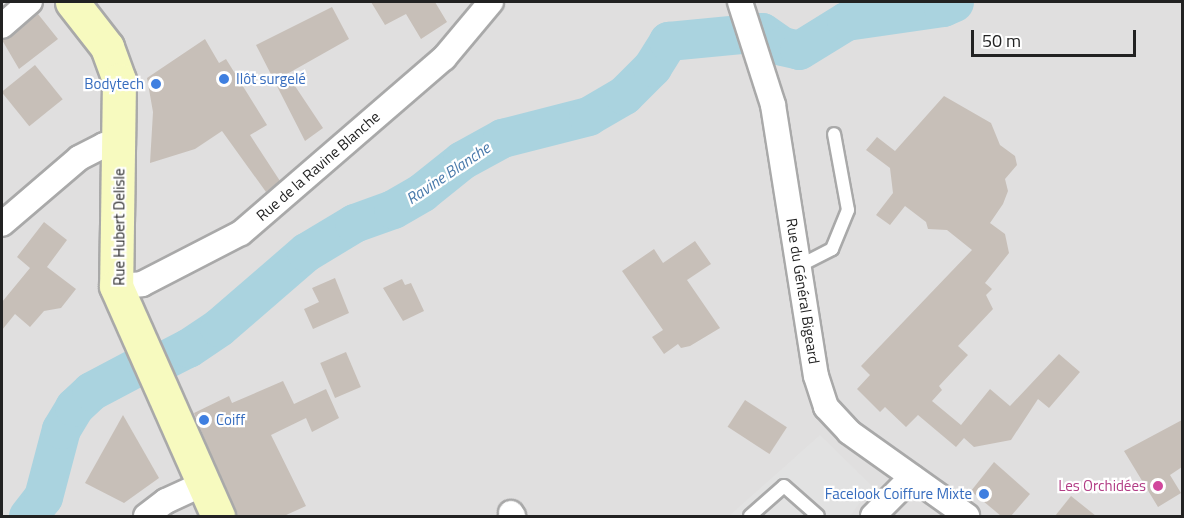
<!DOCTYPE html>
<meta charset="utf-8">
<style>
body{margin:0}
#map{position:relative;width:1184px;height:518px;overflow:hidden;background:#f2efe9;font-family:"Titillium Web",sans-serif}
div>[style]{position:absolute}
.residential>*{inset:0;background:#e0dfdf;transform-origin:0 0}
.parking>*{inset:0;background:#e2e2e2}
.river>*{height:39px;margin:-19.5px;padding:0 19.5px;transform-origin:19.5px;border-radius:19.5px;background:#aad3df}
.building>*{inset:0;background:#c7bfb8;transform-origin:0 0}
.roads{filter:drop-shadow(2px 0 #a9a9a9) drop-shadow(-2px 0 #a9a9a9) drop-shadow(0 2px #a9a9a9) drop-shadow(0 -2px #a9a9a9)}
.lane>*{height:12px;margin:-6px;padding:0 6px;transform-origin:6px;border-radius:6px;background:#fff}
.street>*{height:24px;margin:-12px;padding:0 12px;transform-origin:12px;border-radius:12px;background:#fff}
.secondary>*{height:33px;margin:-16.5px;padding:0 16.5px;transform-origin:16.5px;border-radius:16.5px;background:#f7fabf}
.dots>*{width:16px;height:16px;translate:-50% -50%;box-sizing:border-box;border:3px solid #fff;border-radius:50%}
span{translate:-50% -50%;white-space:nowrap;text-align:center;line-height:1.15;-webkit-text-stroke:4.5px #fff;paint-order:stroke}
.shop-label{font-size:15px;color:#366cbe}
.left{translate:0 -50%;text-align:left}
.right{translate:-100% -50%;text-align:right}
.street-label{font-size:15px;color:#222}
.hotel-label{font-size:15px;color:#b23c85}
.water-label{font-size:16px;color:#4a7aab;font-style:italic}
.frame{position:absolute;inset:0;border:3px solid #222;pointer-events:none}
.scale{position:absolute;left:971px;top:30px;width:165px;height:27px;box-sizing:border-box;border:3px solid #222;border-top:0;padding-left:8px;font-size:18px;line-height:21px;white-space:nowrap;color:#222;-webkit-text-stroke:4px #fff;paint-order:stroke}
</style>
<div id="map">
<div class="residential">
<div style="left:2px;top:2px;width:1180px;height:514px"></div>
</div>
<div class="parking">
<div style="clip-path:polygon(820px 435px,872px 486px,850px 516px,729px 516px)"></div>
</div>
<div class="river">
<div style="left:28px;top:516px;width:24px;rotate:-52deg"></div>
<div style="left:43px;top:497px;width:70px;rotate:-75.2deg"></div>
<div style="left:61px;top:429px;width:26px;rotate:-59deg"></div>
<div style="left:74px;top:407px;width:23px;rotate:-43deg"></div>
<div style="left:91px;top:391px;width:62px;rotate:-27.8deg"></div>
<div style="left:146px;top:362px;width:18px;rotate:-6deg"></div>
<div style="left:164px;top:360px;width:27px;rotate:-27deg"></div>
<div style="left:188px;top:348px;width:37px;rotate:-34deg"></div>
<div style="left:219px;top:327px;width:115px;rotate:-40.8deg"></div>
<div style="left:306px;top:252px;width:56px;rotate:-31.1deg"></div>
<div style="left:354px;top:223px;width:41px;rotate:-19.7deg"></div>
<div style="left:393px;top:209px;width:34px;rotate:-30deg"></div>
<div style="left:422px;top:192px;width:51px;rotate:-38.7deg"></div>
<div style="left:462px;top:160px;width:46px;rotate:-28.8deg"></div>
<div style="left:502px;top:138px;width:89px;rotate:-14.3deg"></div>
<div style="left:588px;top:116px;width:42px;rotate:-30.3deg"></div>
<div style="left:624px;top:95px;width:40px;rotate:-45deg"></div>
<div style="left:652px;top:67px;width:31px;rotate:-58deg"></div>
<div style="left:668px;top:41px;width:94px;rotate:-5.5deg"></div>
<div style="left:762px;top:32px;width:24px;rotate:35deg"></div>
<div style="left:782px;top:46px;width:17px;rotate:13deg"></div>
<div style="left:799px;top:50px;width:55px;rotate:-31.7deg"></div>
<div style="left:846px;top:21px;width:98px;rotate:-8.2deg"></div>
<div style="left:943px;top:7px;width:12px;rotate:-24deg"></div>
</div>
<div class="building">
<div style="clip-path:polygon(371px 2px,435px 2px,447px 22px,421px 39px,406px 14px,385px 25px)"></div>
<div style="clip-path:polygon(332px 7px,349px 39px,287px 74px,323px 128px,305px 141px,256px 45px)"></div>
<div style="clip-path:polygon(38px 14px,58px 39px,19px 69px,2px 40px,11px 37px)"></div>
<div style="clip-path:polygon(205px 39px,219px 63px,226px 59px,267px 125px,250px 135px,280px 181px,266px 192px,222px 131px,195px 149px,150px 163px,153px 112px,147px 78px)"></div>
<div style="left:35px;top:65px;width:44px;height:43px;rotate:51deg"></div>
<div style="clip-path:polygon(944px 96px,991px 123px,1000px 145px,1015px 156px,1017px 165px,1005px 179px,1008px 191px,1003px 204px,990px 223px,1005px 234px,1009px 253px,985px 283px,992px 289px,986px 295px,993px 309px,958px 346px,968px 355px,939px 386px,942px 390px,932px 401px,961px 425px,990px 389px,1010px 406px,1059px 354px,1080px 372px,1049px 408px,1038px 399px,1011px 440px,974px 447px,964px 438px,956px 447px,918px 415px,906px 427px,885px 407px,880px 412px,857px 389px,870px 375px,861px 366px,972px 250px,947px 230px,928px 229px,926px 222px,905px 206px,890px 225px,876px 215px,893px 193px,890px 168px,866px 150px,877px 137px,895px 151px)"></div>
<div style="clip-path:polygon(44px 222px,67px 240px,47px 267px,76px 289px,61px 308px,44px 311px,30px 327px,15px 314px,2px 330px,2px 302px,30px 268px,17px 257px)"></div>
<div style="clip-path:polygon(695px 241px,711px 264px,687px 280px,720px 328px,690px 346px,681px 348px,678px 344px,664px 354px,652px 337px,663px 330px,622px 271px,654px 249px,663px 263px)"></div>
<div style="clip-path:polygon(335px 278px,349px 313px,313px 329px,304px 309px,319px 302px,312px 288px)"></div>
<div style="clip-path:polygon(402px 279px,405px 285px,411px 283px,424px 311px,403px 321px,383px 288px)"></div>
<div style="left:346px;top:352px;width:38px;height:28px;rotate:67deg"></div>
<div style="clip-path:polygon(283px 381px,294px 404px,326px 389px,339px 418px,312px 432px,306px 418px,271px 435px,306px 506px,284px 516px,236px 516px,194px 413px,229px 396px,232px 403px)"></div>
<div style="left:745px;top:400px;width:50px;height:32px;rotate:33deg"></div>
<div style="clip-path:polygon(123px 415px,159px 478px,124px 503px,85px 483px)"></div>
<div style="clip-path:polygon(1182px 420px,1182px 467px,1170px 475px,1181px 493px,1158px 507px,1124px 451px)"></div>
<div style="clip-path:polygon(994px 462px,1030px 494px,1011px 516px,1001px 516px,971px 491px)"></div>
<div style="clip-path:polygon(1071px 496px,1096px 516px,1055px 516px)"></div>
</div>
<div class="roads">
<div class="lane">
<div style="left:799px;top:266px;width:37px;rotate:-27deg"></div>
<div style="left:832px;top:249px;width:42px;rotate:-67.7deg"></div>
<div style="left:848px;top:210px;width:77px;rotate:-100.4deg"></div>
<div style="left:750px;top:516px;width:45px;rotate:-41.4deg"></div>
<div style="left:784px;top:486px;width:45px;rotate:41.4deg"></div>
</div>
<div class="street">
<div style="left:740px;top:2px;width:108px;rotate:72.2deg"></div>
<div style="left:773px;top:105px;width:274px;rotate:81deg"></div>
<div style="left:816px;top:376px;width:33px;rotate:72deg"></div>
<div style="left:826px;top:407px;width:34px;rotate:47deg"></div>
<div style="left:849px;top:432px;width:145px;rotate:35.4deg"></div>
<div style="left:2px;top:26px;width:37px;rotate:-41deg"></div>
<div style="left:2px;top:224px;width:101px;rotate:-40.6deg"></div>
<div style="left:79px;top:158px;width:28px;rotate:-27deg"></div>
<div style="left:104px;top:145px;width:16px"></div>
<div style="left:116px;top:286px;width:26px;rotate:-4deg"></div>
<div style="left:142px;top:284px;width:111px;rotate:-27.3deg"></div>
<div style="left:241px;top:233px;width:268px;rotate:-40.8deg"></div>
<div style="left:444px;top:58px;width:73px;rotate:-50deg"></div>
<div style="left:511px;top:513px;width:4px;rotate:56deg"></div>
<div style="left:146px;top:516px;width:25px;rotate:-37deg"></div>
<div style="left:166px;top:501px;width:41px;rotate:-24.7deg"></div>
<div style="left:873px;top:516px;width:55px;rotate:-45deg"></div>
</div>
<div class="secondary">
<div style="left:72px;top:2px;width:57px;rotate:52.1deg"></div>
<div style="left:107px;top:47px;width:35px;rotate:70deg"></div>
<div style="left:119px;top:80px;width:206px;rotate:90.8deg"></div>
<div style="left:116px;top:286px;width:252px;rotate:66.1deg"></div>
</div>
</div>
<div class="dots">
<div style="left:224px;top:79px;background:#3f7fe0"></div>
<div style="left:156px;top:84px;background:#3f7fe0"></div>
<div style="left:204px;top:420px;background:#3f7fe0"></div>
<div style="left:1158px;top:486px;background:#d1479c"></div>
<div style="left:984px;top:494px;background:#3f7fe0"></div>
</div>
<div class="shop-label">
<span class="left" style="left:236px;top:79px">Ilôt surgelé</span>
<span class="right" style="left:144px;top:84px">Bodytech</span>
<span class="left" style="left:216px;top:420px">Coiff</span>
<span class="right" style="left:972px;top:494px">Facelook Coiffure Mixte</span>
</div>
<div class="street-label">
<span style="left:318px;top:166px;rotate:-41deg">Rue de la Ravine Blanche</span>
<span style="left:119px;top:227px;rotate:-90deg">Rue Hubert Delisle</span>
<span style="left:803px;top:291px;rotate:81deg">Rue du Général Bigeard</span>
</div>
<div class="hotel-label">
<span class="right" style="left:1146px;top:486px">Les Orchidées</span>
</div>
<div class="water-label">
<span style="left:448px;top:173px;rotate:-34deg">Ravine Blanche</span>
</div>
<div class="frame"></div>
<div class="scale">50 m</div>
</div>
